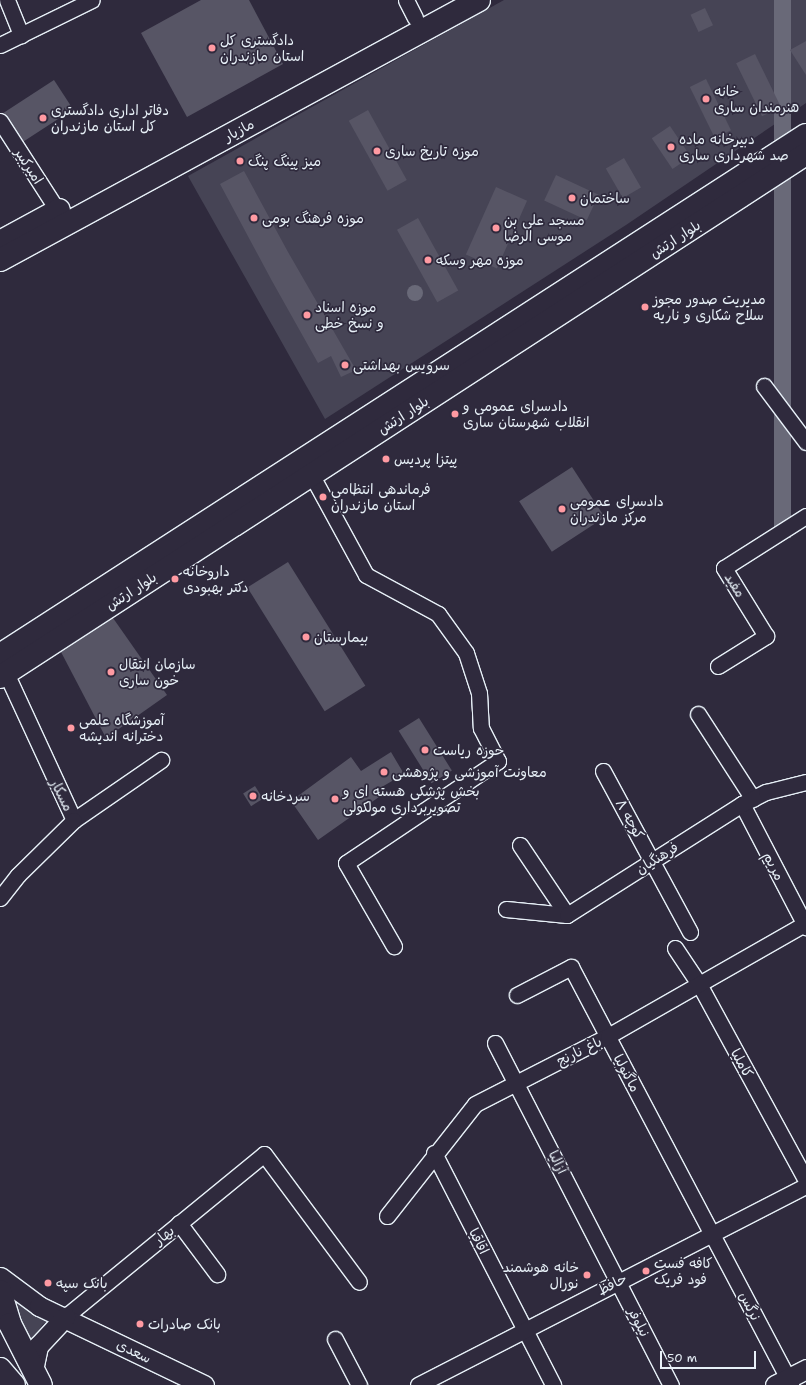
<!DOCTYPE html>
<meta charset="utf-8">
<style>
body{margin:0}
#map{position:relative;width:806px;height:1385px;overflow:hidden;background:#2f2a3d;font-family:"Shantell Sans","Playpen Sans Arabic",sans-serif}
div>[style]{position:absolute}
.green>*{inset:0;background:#464455}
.water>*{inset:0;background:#696978;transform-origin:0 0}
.round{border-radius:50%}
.building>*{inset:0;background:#575565;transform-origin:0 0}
.roads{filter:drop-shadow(1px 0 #e8f1f8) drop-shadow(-1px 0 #e8f1f8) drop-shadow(0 1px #e8f1f8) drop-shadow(0 -1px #e8f1f8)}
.minor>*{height:15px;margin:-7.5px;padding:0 7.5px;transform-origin:7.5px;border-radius:7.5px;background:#2f2a3d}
.tertiary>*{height:19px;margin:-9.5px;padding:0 9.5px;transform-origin:9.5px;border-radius:9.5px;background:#2f2a3d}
.secondary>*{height:22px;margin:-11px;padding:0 11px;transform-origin:11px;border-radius:11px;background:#2f2a3d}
.primary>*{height:22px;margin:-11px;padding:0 11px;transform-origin:11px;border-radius:11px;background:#2f2a3d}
.dots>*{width:11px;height:11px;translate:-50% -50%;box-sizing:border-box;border:2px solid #2f2a3d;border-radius:50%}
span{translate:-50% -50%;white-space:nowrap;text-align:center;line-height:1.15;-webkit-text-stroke:3.5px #2f2a3d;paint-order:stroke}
.poi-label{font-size:14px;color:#e8f1f8}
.left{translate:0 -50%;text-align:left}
.right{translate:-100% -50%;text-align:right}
.street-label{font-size:14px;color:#e8f1f8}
.scale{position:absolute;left:660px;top:1351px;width:96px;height:18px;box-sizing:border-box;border:2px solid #e8f1f8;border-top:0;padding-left:5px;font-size:12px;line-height:14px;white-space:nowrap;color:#e8f1f8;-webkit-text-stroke:3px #2f2a3d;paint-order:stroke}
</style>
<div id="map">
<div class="green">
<div style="clip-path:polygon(504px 0,806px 0,806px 103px,626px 225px,325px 419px,188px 176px)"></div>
<div style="clip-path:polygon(7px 1292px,55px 1317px,43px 1324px,28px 1347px)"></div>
</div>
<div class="water">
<div style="left:774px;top:0;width:17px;height:538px"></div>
<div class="round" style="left:407px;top:285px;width:16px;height:16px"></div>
</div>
<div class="building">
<div style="clip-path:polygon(201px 0,249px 0,283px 64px,187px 117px,141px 33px)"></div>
<div style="left:705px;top:8px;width:19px;height:16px;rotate:65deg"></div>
<div style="clip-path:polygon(806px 41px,806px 75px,790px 50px)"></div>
<div style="left:755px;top:54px;width:59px;height:21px;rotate:64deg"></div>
<div style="left:706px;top:79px;width:57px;height:18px;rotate:64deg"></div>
<div style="left:54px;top:80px;width:35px;height:60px;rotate:57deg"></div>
<div style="left:368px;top:110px;width:80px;height:22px;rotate:61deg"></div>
<div style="left:670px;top:126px;width:37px;height:22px;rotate:56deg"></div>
<div style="left:624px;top:158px;width:34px;height:21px;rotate:60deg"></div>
<div style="clip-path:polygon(244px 171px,288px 252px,356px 370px,341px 377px,331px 356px,318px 363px,272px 281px,220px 184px)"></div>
<div style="left:556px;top:175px;width:47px;height:28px;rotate:25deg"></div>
<div style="left:496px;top:187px;width:34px;height:74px;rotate:24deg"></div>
<div style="left:418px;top:218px;width:83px;height:24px;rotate:61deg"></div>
<div style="left:572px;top:467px;width:60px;height:63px;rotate:57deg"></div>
<div style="left:288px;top:562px;width:146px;height:48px;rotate:58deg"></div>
<div style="clip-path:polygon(113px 618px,167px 695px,106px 738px,61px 652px)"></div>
<div style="left:419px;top:718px;width:62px;height:24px;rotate:58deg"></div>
<div style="clip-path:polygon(391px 752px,404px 774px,375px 791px,379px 797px,318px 840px,291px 801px,351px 757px,361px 771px)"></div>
<div style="left:255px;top:786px;width:15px;height:14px;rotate:58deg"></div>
</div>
<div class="roads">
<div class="minor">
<div style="left:7px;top:0;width:38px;rotate:68deg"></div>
<div style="left:406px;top:0;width:20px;rotate:63deg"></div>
<div style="left:0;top:45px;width:102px;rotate:-26.1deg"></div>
<div style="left:0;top:121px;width:107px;rotate:57.2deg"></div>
<div style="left:764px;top:386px;width:70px;rotate:53.1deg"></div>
<div style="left:311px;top:474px;width:115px;rotate:61.4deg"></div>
<div style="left:366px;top:575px;width:82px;rotate:28.4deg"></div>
<div style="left:438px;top:614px;width:48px;rotate:54.3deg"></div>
<div style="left:466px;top:653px;width:42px;rotate:72deg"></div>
<div style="left:479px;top:693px;width:35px;rotate:87deg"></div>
<div style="left:481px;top:728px;width:37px;rotate:63deg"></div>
<div style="left:498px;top:761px;width:183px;rotate:146.1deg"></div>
<div style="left:346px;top:863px;width:96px;rotate:60deg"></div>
<div style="left:718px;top:666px;width:57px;rotate:-32deg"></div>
<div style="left:766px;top:636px;width:80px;rotate:-121.7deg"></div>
<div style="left:724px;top:568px;width:97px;rotate:-32.4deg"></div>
<div style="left:6px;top:673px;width:162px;rotate:65.2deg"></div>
<div style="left:74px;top:820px;width:106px;rotate:-34.6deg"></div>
<div style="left:698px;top:714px;width:101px;rotate:57.1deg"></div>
<div style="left:603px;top:771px;width:183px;rotate:61.6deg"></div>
<div style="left:742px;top:804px;width:139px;rotate:62.5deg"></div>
<div style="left:520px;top:845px;width:84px;rotate:56.1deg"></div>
<div style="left:0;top:898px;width:29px;rotate:-52deg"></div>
<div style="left:18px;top:875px;width:78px;rotate:-44.5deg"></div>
<div style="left:506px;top:909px;width:61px;rotate:5.6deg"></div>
<div style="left:567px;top:915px;width:207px;rotate:-32.4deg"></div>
<div style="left:742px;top:804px;width:27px;rotate:-27deg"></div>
<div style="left:766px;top:792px;width:41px;rotate:-14deg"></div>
<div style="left:675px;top:948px;width:43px;rotate:56.3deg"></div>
<div style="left:699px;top:984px;width:223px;rotate:61.4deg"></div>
<div style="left:517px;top:995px;width:61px;rotate:-27.4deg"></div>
<div style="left:571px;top:967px;width:472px;rotate:62.2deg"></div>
<div style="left:495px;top:1043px;width:385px;rotate:62.8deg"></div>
<div style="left:434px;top:1153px;width:261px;rotate:62.8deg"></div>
<div style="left:387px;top:1216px;width:142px;rotate:-51.8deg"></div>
<div style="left:475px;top:1104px;width:149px;rotate:-27.1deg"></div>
<div style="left:608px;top:1036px;width:226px;rotate:-29.7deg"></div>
<div style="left:179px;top:1223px;width:64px;rotate:53.3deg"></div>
<div style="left:65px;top:1317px;width:257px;rotate:-39.3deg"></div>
<div style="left:264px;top:1154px;width:159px;rotate:53.4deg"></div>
<div style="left:335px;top:1339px;width:52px;rotate:62.4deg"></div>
<div style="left:418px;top:1385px;width:436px;rotate:-27.2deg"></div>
</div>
<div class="tertiary">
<div style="left:0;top:1277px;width:49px;rotate:36.6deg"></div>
<div style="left:39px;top:1306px;width:183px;rotate:25.6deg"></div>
<div style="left:33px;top:1370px;width:25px;rotate:-78deg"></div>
<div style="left:38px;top:1346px;width:40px;rotate:-47deg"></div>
<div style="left:775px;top:1385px;width:35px;rotate:-27deg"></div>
</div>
<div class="secondary">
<div style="left:0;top:242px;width:67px;rotate:-28.5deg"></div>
<div style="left:0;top:260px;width:545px;rotate:-28.49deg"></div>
<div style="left:0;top:1291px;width:34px;rotate:73deg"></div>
<div style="left:10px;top:1324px;width:68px;rotate:63.1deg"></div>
<div style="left:0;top:1369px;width:21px;rotate:49deg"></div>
</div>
<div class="primary">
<div style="left:0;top:655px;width:959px;rotate:-32.83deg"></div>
<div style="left:0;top:677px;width:961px;rotate:-32.98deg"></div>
</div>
</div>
<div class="dots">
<div style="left:212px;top:48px;background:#ff9aa2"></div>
<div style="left:706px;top:99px;background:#ff9aa2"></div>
<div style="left:43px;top:118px;background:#ff9aa2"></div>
<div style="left:671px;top:147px;background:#ff9aa2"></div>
<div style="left:377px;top:151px;background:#ff9aa2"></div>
<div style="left:240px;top:161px;background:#ff9aa2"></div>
<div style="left:572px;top:198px;background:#ff9aa2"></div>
<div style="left:254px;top:218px;background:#ff9aa2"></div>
<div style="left:496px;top:228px;background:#ff9aa2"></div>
<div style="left:428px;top:260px;background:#ff9aa2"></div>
<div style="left:645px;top:307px;background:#ff9aa2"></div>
<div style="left:307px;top:315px;background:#ff9aa2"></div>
<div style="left:345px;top:365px;background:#ff9aa2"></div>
<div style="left:455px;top:414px;background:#ff9aa2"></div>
<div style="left:386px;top:459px;background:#ff9aa2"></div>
<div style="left:323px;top:497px;background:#ff9aa2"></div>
<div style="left:562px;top:509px;background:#ff9aa2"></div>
<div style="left:175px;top:579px;background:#ff9aa2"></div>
<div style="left:306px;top:637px;background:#ff9aa2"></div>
<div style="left:111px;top:672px;background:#ff9aa2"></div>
<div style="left:71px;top:728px;background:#ff9aa2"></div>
<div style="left:425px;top:750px;background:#ff9aa2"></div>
<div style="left:384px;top:772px;background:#ff9aa2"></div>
<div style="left:253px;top:796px;background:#ff9aa2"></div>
<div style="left:335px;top:799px;background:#ff9aa2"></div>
<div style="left:646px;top:1271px;background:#ff9aa2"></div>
<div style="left:587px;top:1275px;background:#ff9aa2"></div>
<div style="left:48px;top:1283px;background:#ff9aa2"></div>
<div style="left:140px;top:1324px;background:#ff9aa2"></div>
</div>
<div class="poi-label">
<span class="left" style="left:220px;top:48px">دادگستری کل<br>استان مازندران</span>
<span class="left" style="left:714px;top:99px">خانه<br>هنرمندان ساری</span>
<span class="left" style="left:51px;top:118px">دفاتر اداری دادگستری<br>کل استان مازندران</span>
<span class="left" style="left:679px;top:147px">دبیرخانه ماده<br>صد شهرداری ساری</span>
<span class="left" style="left:385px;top:151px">موزه تاریخ ساری</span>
<span class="left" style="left:248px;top:161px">میز پینگ پنگ</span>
<span class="left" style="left:580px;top:198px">ساختمان</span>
<span class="left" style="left:262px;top:218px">موزه فرهنگ بومی</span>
<span class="left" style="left:504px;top:228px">مسجد علی بن<br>موسی الرضا</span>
<span class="left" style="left:436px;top:260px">موزه مهر وسکه</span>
<span class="left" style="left:653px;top:307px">مدیریت صدور مجوز<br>سلاح شکاری و ناریه</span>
<span class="left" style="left:315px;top:315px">موزه اسناد<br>و نسخ خطی</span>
<span class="left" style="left:353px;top:365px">سرویس بهداشتی</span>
<span class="left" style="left:463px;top:414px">دادسرای عمومی و<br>انقلاب شهرستان ساری</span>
<span class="left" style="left:394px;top:459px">پیتزا پردیس</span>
<span class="left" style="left:331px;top:497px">فرماندهی انتظامی<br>استان مازندران</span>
<span class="left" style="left:570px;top:509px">دادسرای عمومی<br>مرکز مازندران</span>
<span class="left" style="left:183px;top:579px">داروخانه<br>دکتر بهبودی</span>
<span class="left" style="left:314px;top:637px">بیمارستان</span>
<span class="left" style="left:119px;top:672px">سازمان انتقال<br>خون ساری</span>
<span class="left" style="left:79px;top:728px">آموزشگاه علمی<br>دخترانه اندیشه</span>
<span class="left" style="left:433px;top:750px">حوزه ریاست</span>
<span class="left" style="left:392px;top:772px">معاونت آموزشی و پژوهشی</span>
<span class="left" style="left:343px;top:799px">بخش پژشکی هسته ای و<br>تصویربرداری مولکولی</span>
<span class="left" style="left:261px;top:796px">سردخانه</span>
<span class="left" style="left:654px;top:1271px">کافه فست<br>فود فریک</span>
<span class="right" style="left:579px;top:1275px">خانه هوشمند<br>نورال</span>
<span class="left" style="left:56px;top:1283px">بانک سپه</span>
<span class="left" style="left:148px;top:1324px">بانک صادرات</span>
</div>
<div class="street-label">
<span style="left:239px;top:130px;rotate:-28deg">مازیار</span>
<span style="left:29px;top:166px;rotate:57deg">امیرکبیر</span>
<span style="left:675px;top:239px;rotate:-33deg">بلوار ارتش</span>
<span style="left:403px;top:415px;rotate:-33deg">بلوار ارتش</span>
<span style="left:735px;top:585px;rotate:58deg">مفید</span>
<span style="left:131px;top:591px;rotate:-33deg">بلوار ارتش</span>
<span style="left:62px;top:795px;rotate:64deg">مسکار</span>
<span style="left:630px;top:819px;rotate:61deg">کوچه ۸</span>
<span style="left:657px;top:858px;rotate:-32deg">فرهنگیان</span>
<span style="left:774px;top:866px;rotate:63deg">مریم</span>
<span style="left:579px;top:1051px;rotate:-26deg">باغ نارنج</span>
<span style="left:742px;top:1063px;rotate:61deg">کاملیا</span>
<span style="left:627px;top:1073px;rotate:62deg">ماگنولیا</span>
<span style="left:558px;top:1162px;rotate:63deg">آزالیا</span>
<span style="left:164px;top:1235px;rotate:-39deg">بهار</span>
<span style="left:479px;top:1241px;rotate:63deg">اقاقیا</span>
<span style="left:612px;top:1284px;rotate:-27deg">حافظ</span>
<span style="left:750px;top:1306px;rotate:63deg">نرگس</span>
<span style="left:639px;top:1322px;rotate:63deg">نیلوفر</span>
<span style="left:134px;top:1351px;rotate:26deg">سعدی</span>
</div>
<div class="scale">50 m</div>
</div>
